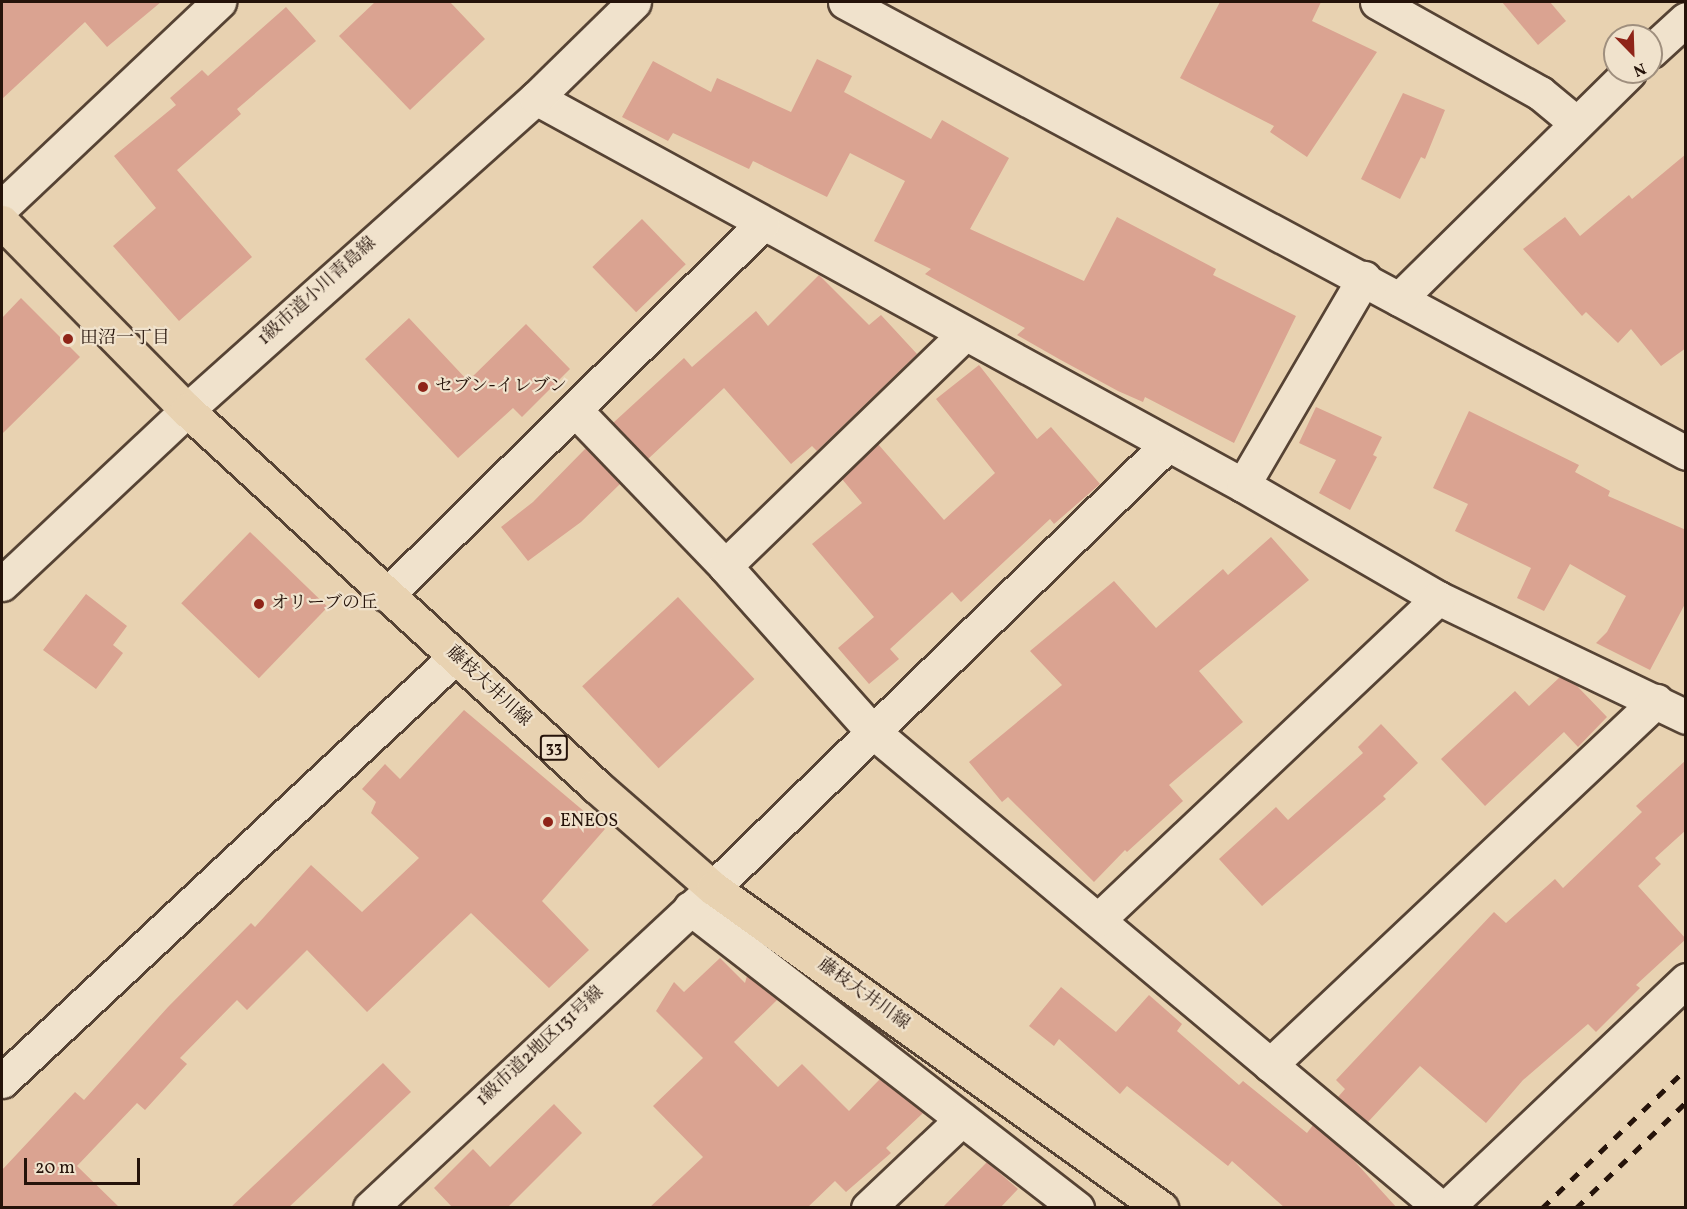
<!DOCTYPE html>
<meta charset="utf-8">
<style>
body{margin:0}
#map{position:relative;width:1687px;height:1209px;overflow:hidden;background:#e8d2b1;font-family:Vollkorn,"Noto Serif JP",serif}
div>[style]{position:absolute}
.building>*{inset:0;background:#daa391;transform-origin:0 0}
.roads{filter:drop-shadow(2px 0 #564334) drop-shadow(-2px 0 #564334) drop-shadow(0 2px #564334) drop-shadow(0 -2px #564334)}
.minor>*{height:33px;margin:-16.5px;padding:0 16.5px;transform-origin:16.5px;border-radius:16.5px;background:#f0e2cc}
.major>*{height:33px;margin:-16.5px;padding:0 16.5px;transform-origin:16.5px;border-radius:16.5px;background:#e8d2b1}
.rail>*{height:4.5px;margin-top:-2.25px;transform-origin:0;background:repeating-linear-gradient(90deg,#25130a 0 10px,transparent 0 20px)}
.dots>*{width:16px;height:16px;translate:-50% -50%;box-sizing:border-box;border:3px solid #f0e2cc;border-radius:50%}
span{translate:-50% -50%;white-space:nowrap;text-align:center;line-height:1.15;-webkit-text-stroke:4.5px #f0e2cc;paint-order:stroke}
.shield-label span{padding:2px 4px;background:#f0e2cc;border:2px solid;border-radius:4px;-webkit-text-stroke-width:0}
.shield-label{font-size:16px;color:#25130a;font-weight:700}
.street-label{font-size:18px;color:#25130a}
.poi-label{font-size:18px;color:#25130a}
.left{translate:0 -50%;text-align:left}
.frame{position:absolute;inset:0;border:3px solid #25130a;pointer-events:none}
.north{position:absolute;left:1603px;top:24px;width:60px;height:60px;box-sizing:border-box;background:#f0e2cc;border:2px solid #9f8f7e;border-radius:50%;rotate:157deg;font-size:16px;font-weight:700;line-height:24px;text-align:center;color:#25130a}
.north::after{content:'';display:block;margin:auto;width:21px;height:27px;background:#8f2418;clip-path:polygon(50% 0,100% 100%,50% 72%,0 100%)}
.scale{position:absolute;left:24px;top:1158px;width:116px;height:27px;box-sizing:border-box;border:3px solid #25130a;border-top:0;padding-left:8px;font-size:18px;line-height:21px;white-space:nowrap;color:#25130a;-webkit-text-stroke:4px #f0e2cc;paint-order:stroke}
</style>
<div id="map">
<div class="building">
<div style="clip-path:polygon(2px 2px,161px 2px,107px 47px,85px 22px,2px 99px)"></div>
<div style="clip-path:polygon(375px 2px,450px 2px,485px 39px,410px 110px,339px 36px)"></div>
<div style="clip-path:polygon(1220px 2px,1321px 2px,1312px 21px,1377px 52px,1307px 157px,1270px 132px,1274px 126px,1180px 78px)"></div>
<div style="clip-path:polygon(1502px 2px,1550px 2px,1566px 21px,1538px 45px)"></div>
<div style="clip-path:polygon(286px 7px,316px 41px,237px 109px,241px 114px,177px 170px,252px 257px,179px 321px,113px 246px,156px 208px,114px 156px,176px 105px,170px 98px,202px 70px,208px 76px)"></div>
<div style="clip-path:polygon(817px 59px,852px 76px,844px 92px,931px 139px,942px 120px,1009px 158px,970px 229px,1084px 281px,1117px 217px,1216px 269px,1213px 275px,1296px 316px,1234px 443px,1145px 397px,1143px 402px,1118px 391px,1059px 359px,1017px 335px,1025px 328px,925px 274px,931px 269px,874px 241px,905px 181px,850px 153px,827px 197px,753px 161px,749px 169px,673px 133px,668px 141px,622px 117px,653px 61px,711px 92px,717px 78px,791px 112px)"></div>
<div style="clip-path:polygon(1403px 93px,1445px 110px,1425px 159px,1421px 157px,1400px 199px,1361px 179px)"></div>
<div style="clip-path:polygon(1686px 154px,1686px 348px,1661px 366px,1631px 329px,1618px 343px,1586px 312px,1582px 316px,1523px 249px,1565px 217px,1580px 236px,1629px 195px,1632px 199px)"></div>
<div style="left:642px;top:219px;width:63px;height:69px;rotate:46deg"></div>
<div style="clip-path:polygon(819px 275px,869px 325px,881px 315px,917px 354px,817px 451px,812px 446px,791px 464px,724px 388px,648px 459px,613px 423px,684px 358px,692px 367px,756px 311px,768px 326px)"></div>
<div style="clip-path:polygon(21px 298px,80px 357px,2px 434px,2px 318px)"></div>
<div style="clip-path:polygon(409px 318px,468px 381px,526px 324px,570px 369px,522px 417px,513px 408px,458px 458px,365px 359px)"></div>
<div style="clip-path:polygon(979px 365px,1037px 439px,1051px 427px,1100px 484px,1054px 524px,1050px 519px,961px 602px,952px 592px,890px 649px,899px 659px,869px 684px,838px 648px,874px 617px,812px 544px,862px 503px,842px 479px,878px 444px,944px 520px,995px 473px,936px 399px)"></div>
<div style="clip-path:polygon(1316px 407px,1382px 437px,1373px 455px,1377px 457px,1350px 510px,1319px 493px,1336px 460px,1299px 443px)"></div>
<div style="clip-path:polygon(1469px 411px,1579px 465px,1575px 472px,1610px 491px,1608px 496px,1686px 530px,1686px 602px,1650px 670px,1596px 643px,1607px 632px,1626px 596px,1570px 564px,1544px 611px,1517px 598px,1531px 568px,1455px 531px,1468px 504px,1433px 488px)"></div>
<div style="clip-path:polygon(586px 448px,620px 484px,581px 522px,528px 561px,501px 527px,533px 502px)"></div>
<div style="left:250px;top:532px;width:108px;height:99px;rotate:44deg"></div>
<div style="clip-path:polygon(1271px 537px,1309px 580px,1199px 671px,1243px 722px,1169px 785px,1183px 801px,1127px 852px,1125px 850px,1094px 882px,1008px 797px,1002px 802px,969px 762px,1062px 685px,1030px 651px,1114px 581px,1156px 628px,1223px 569px,1228px 575px)"></div>
<div style="clip-path:polygon(86px 594px,127px 626px,113px 645px,123px 653px,96px 689px,43px 650px)"></div>
<div style="left:678px;top:597px;width:112px;height:131px;rotate:47deg"></div>
<div style="clip-path:polygon(1560px 677px,1577px 686px,1607px 717px,1578px 747px,1564px 732px,1485px 806px,1441px 759px,1515px 691px,1529px 706px)"></div>
<div style="clip-path:polygon(464px 710px,605px 829px,542px 901px,589px 950px,549px 988px,471px 913px,367px 1012px,307px 950px,247px 1010px,237px 1000px,180px 1058px,187px 1064px,145px 1110px,137px 1103px,77px 1166px,120px 1208px,2px 1208px,2px 1170px,75px 1092px,84px 1100px,168px 1007px,251px 923px,255px 927px,311px 865px,362px 912px,419px 858px,371px 813px,376px 802px,362px 789px,385px 764px,400px 779px)"></div>
<div style="clip-path:polygon(1381px 724px,1418px 763px,1383px 796px,1386px 799px,1262px 906px,1219px 859px,1276px 807px,1288px 820px,1363px 753px,1358px 747px)"></div>
<div style="clip-path:polygon(1686px 760px,1686px 830px,1655px 858px,1661px 864px,1638px 886px,1686px 939px,1636px 985px,1640px 988px,1596px 1032px,1588px 1024px,1523px 1080px,1486px 1123px,1420px 1066px,1368px 1122px,1338px 1097px,1345px 1089px,1336px 1080px,1494px 912px,1506px 923px,1555px 879px,1563px 888px,1642px 812px,1636px 806px)"></div>
<div style="clip-path:polygon(720px 958px,745px 983px,747px 976px,777px 1000px,734px 1042px,778px 1087px,802px 1064px,849px 1111px,880px 1079px,923px 1113px,886px 1148px,891px 1153px,846px 1192px,835px 1181px,807px 1208px,649px 1208px,703px 1157px,653px 1106px,703px 1058px,656px 1011px,674px 982px,684px 992px)"></div>
<div style="clip-path:polygon(1061px 987px,1116px 1032px,1149px 995px,1182px 1024px,1177px 1031px,1239px 1085px,1243px 1081px,1307px 1133px,1313px 1125px,1349px 1155px,1397px 1208px,1285px 1208px,1232px 1161px,1228px 1166px,1127px 1086px,1120px 1094px,1059px 1039px,1054px 1046px,1029px 1026px)"></div>
<div style="clip-path:polygon(383px 1063px,411px 1092px,288px 1208px,230px 1208px)"></div>
<div style="clip-path:polygon(554px 1104px,582px 1133px,507px 1208px,453px 1208px,434px 1188px,473px 1149px,490px 1167px)"></div>
<div style="clip-path:polygon(987px 1162px,1018px 1189px,1000px 1208px,942px 1208px)"></div>
</div>
<div class="roads">
<div class="minor">
<div style="left:845px;top:2px;width:954px;rotate:28.2deg"></div>
<div style="left:1377px;top:2px;width:187px;rotate:29.2deg"></div>
<div style="left:1540px;top:93px;width:45px;rotate:39.6deg"></div>
<div style="left:1651px;top:51px;width:47px;rotate:-42.4deg"></div>
<div style="left:536px;top:98px;width:806px;rotate:28.7deg"></div>
<div style="left:1243px;top:485px;width:225px;rotate:30.1deg"></div>
<div style="left:1438px;top:598px;width:275px;rotate:25.6deg"></div>
<div style="left:2px;top:207px;width:299px;rotate:-43.4deg"></div>
<div style="left:1399px;top:299px;width:323px;rotate:-44.6deg"></div>
<div style="left:576px;top:411px;width:215px;rotate:46.1deg"></div>
<div style="left:725px;top:566px;width:220px;rotate:48.3deg"></div>
<div style="left:871px;top:730px;width:744px;rotate:39.98deg"></div>
<div style="left:1243px;top:485px;width:240px;rotate:-59.7deg"></div>
<div style="left:725px;top:566px;width:333px;rotate:-44.1deg"></div>
<div style="left:2px;top:584px;width:254px;rotate:-43.2deg"></div>
<div style="left:187px;top:410px;width:468px;rotate:-41.8deg"></div>
<div style="left:536px;top:98px;width:137px;rotate:-44.4deg"></div>
<div style="left:387px;top:595px;width:528px;rotate:-44.69deg"></div>
<div style="left:690px;top:908px;width:490px;rotate:37.8deg"></div>
<div style="left:1099px;top:919px;width:467px;rotate:-43.4deg"></div>
<div style="left:1270px;top:1065px;width:531px;rotate:-43.32deg"></div>
<div style="left:2px;top:1081px;width:620px;rotate:-43.11deg"></div>
<div style="left:370px;top:1208px;width:469px;rotate:-43deg"></div>
<div style="left:713px;top:888px;width:634px;rotate:-44.3deg"></div>
<div style="left:868px;top:1208px;width:129px;rotate:-43.4deg"></div>
<div style="left:1446px;top:1208px;width:331px;rotate:-43.5deg"></div>
</div>
<div class="major">
<div style="left:2px;top:222px;width:264px;rotate:45.5deg"></div>
<div style="left:187px;top:410px;width:556px;rotate:42.59deg"></div>
<div style="left:596px;top:786px;width:155px;rotate:41.1deg"></div>
<div style="left:713px;top:888px;width:551px;rotate:35.54deg"></div>
</div>
</div>
<div class="rail">
<div style="left:1542px;top:1208px;width:200px;rotate:-44deg"></div>
<div style="left:1576px;top:1208px;width:153px;rotate:-43.9deg"></div>
</div>
<div class="dots">
<div style="left:68px;top:339px;background:#8f2418"></div>
<div style="left:423px;top:387px;background:#8f2418"></div>
<div style="left:259px;top:604px;background:#8f2418"></div>
<div style="left:548px;top:822px;background:#8f2418"></div>
</div>
<div class="shield-label">
<span style="left:554px;top:748px">33</span>
</div>
<div class="street-label">
<span style="left:318px;top:292px;rotate:-42deg">1級市道小川青島線</span>
<span style="left:488px;top:687px;rotate:43deg">藤枝大井川線</span>
<span style="left:863px;top:995px;rotate:36deg">藤枝大井川線</span>
<span style="left:541px;top:1047px;rotate:-43deg">1級市道2地区131号線</span>
</div>
<div class="poi-label">
<span class="left" style="left:80px;top:339px">田沼一丁目</span>
<span class="left" style="left:435px;top:387px">セブン-イレブン</span>
<span class="left" style="left:271px;top:604px">オリーブの丘</span>
<span class="left" style="left:560px;top:822px">ENEOS</span>
</div>
<div class="frame"></div>
<div class="north">N</div>
<div class="scale">20 m</div>
</div>
